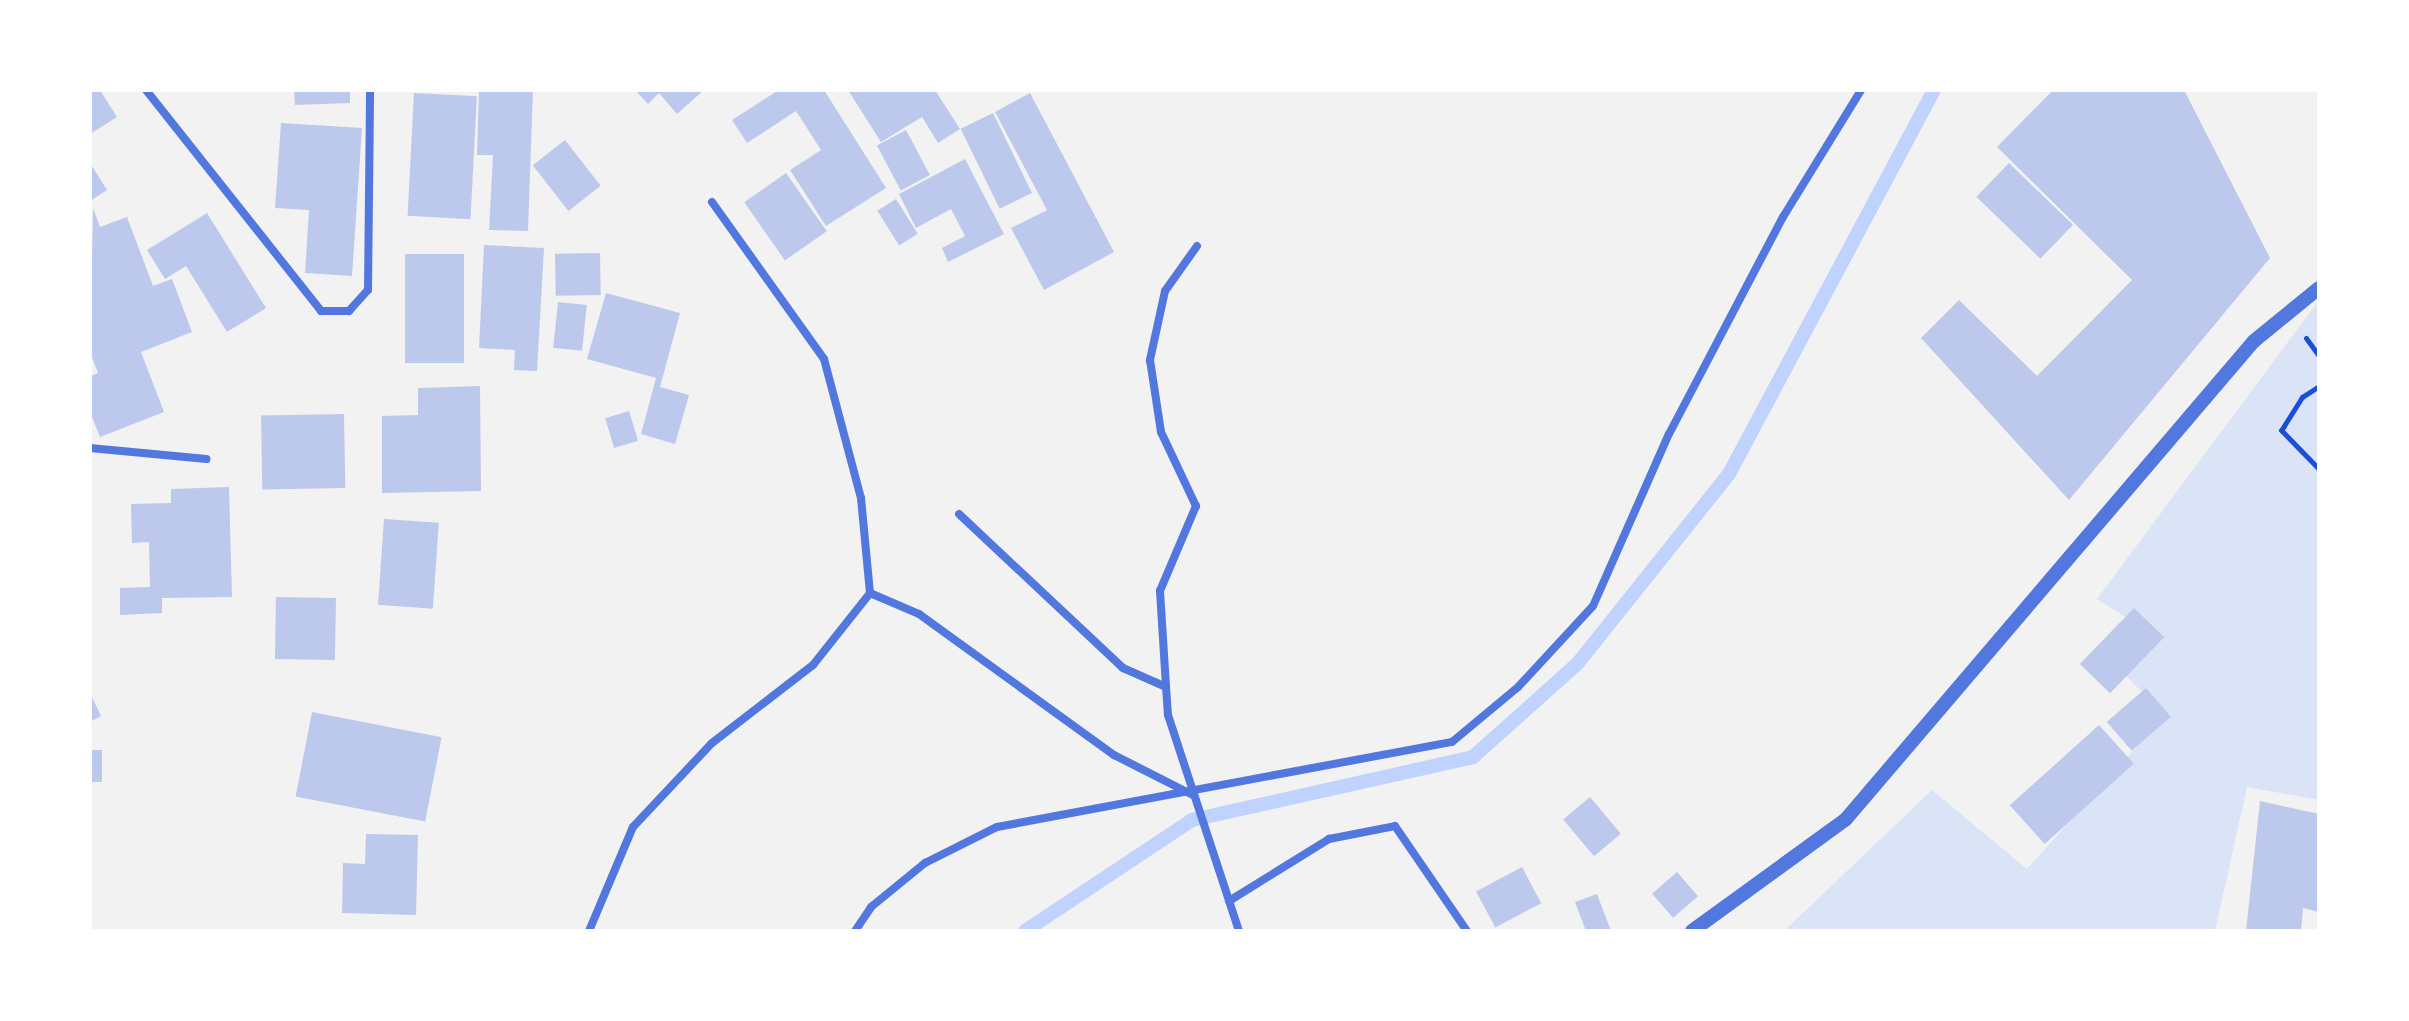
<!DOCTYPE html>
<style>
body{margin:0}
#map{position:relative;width:2409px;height:1021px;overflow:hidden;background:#f2f2f2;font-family:Lora,serif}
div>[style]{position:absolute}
.green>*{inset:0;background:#dbe4f7}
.stream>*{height:14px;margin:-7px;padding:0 7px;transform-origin:7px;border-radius:7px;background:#bfd3fe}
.building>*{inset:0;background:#bdc9ec;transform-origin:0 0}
.path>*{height:5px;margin:-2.5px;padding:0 2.5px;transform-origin:2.5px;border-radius:2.5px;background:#1d4ed8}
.minor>*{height:8px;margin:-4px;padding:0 4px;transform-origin:4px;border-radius:4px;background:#5277de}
.tertiary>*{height:14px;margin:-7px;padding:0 7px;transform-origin:7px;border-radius:7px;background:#5277de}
span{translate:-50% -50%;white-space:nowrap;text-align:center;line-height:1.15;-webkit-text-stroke:8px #fff;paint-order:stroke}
.frame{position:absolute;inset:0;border:92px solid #fff;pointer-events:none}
</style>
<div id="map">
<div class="green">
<div style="clip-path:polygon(2319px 300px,2319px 800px,2247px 787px,2215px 931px,1784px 931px,1932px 790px,2027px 869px,2165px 715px,2122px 672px,2150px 633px,2097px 599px)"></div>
</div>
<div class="stream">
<div style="left:1025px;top:931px;width:201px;rotate:-33.6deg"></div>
<div style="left:1192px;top:820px;width:288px;rotate:-12.6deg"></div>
<div style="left:1473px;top:757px;width:141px;rotate:-41.8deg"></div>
<div style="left:1578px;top:663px;width:242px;rotate:-51.4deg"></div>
<div style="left:1729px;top:474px;width:435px;rotate:-61.9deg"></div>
</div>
<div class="building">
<div style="clip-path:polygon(90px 90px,100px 90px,117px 117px,90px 134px)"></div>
<div style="clip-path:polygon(294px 90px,350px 90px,350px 103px,295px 105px)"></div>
<div style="clip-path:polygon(479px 90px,533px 90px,528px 231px,489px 230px,493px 155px,477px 155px)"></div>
<div style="clip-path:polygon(635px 90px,704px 90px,677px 114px,659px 93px,648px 104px)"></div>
<div style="clip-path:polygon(779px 90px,824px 90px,886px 188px,826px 226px,790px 170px,821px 150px,796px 111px,747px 143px,732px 120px)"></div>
<div style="clip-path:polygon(848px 90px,935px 90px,960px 129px,938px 143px,922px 117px,881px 142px)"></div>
<div style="clip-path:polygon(2053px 90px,2184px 90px,2270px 258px,2069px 500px,1921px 338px,1959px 300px,2037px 376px,2132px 280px,1997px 147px)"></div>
<div style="left:414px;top:93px;width:63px;height:123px;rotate:3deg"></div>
<div style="clip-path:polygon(1030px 93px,1114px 252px,1044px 290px,1011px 228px,1047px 210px,995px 112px)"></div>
<div style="left:993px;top:113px;width:89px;height:36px;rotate:64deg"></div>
<div style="clip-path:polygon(281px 123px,362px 128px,352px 276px,305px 273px,309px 210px,275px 208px)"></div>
<div style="left:906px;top:130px;width:51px;height:33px;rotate:62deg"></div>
<div style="left:565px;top:140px;width:58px;height:41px;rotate:52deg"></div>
<div style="clip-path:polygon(965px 159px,1004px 234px,948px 262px,942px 248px,965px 236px,951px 209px,916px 228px,899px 194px)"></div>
<div style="clip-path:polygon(90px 163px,107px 190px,90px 201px)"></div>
<div style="left:2009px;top:163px;width:89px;height:47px;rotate:44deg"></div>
<div style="left:786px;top:173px;width:71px;height:51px;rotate:55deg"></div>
<div style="left:896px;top:199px;width:41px;height:22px;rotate:58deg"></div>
<div style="clip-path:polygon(93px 208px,100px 227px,127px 217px,153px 286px,172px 279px,192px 332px,141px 352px,164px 412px,100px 437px,90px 412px,90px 376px,98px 373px,90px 352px)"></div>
<div style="clip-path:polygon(207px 213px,266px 308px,227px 332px,186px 266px,165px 279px,147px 250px)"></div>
<div style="clip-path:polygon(484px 245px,544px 248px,537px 371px,514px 370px,515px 350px,479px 348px)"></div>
<div style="left:600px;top:253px;width:42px;height:45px;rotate:89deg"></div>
<div style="left:405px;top:254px;width:59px;height:109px"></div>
<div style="clip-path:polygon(606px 293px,680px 313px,660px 387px,689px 395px,675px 444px,641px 434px,656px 378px,587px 359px)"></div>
<div style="left:558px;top:302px;width:29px;height:46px;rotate:6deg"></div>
<div style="clip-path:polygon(480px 386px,481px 491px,382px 493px,382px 416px,418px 415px,418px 388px)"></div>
<div style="left:629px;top:411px;width:31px;height:25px;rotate:73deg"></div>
<div style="left:344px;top:414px;width:74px;height:83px;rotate:89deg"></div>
<div style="clip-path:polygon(229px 487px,232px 597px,162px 598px,162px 613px,120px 615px,120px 588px,150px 587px,149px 542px,132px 543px,131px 504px,171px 503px,171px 489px)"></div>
<div style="left:384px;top:519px;width:55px;height:86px;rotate:4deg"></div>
<div style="left:276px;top:597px;width:60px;height:62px;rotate:1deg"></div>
<div style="left:2134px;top:608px;width:42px;height:78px;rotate:44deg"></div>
<div style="left:2146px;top:688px;width:38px;height:52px;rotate:49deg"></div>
<div style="clip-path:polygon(90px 693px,101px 716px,90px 722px)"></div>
<div style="left:312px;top:712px;width:132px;height:86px;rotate:11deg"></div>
<div style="left:2099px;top:725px;width:52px;height:120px;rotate:48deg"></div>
<div style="left:90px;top:750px;width:12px;height:32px"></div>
<div style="left:1590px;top:797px;width:48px;height:35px;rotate:50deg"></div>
<div style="clip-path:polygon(2260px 801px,2319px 814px,2319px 912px,2303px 908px,2301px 931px,2246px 931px)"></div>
<div style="clip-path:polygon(366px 834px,418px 835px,416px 915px,342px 913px,343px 863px,365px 864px)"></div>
<div style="left:1522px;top:867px;width:41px;height:52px;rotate:62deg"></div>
<div style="left:1677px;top:872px;width:32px;height:33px;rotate:49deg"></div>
<div style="clip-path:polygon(1597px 894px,1611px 931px,1586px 931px,1575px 902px)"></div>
</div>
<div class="path">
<div style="left:2306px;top:338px;width:22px;rotate:54deg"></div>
<div style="left:2319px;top:386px;width:20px;rotate:147deg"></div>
<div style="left:2302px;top:397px;width:39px;rotate:122deg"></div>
<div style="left:2281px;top:430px;width:54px;rotate:45.7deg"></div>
</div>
<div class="minor">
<div style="left:146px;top:90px;width:282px;rotate:51.6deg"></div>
<div style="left:321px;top:311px;width:28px"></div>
<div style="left:349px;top:311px;width:28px;rotate:-48deg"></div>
<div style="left:368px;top:290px;width:200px;rotate:-89.4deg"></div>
<div style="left:712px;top:202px;width:193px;rotate:54.5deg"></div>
<div style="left:824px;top:359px;width:144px;rotate:75.1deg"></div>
<div style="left:861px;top:498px;width:95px;rotate:84.6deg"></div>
<div style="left:870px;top:593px;width:53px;rotate:23.2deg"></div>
<div style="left:919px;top:614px;width:241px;rotate:35.9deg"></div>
<div style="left:1114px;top:755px;width:89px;rotate:26.9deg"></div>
<div style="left:1197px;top:246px;width:55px;rotate:125.4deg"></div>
<div style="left:1165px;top:291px;width:71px;rotate:102.3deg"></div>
<div style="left:1150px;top:360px;width:73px;rotate:81.3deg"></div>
<div style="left:1161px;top:432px;width:82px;rotate:64.7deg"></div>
<div style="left:1196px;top:506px;width:92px;rotate:113deg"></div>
<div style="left:1160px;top:591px;width:96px;rotate:86.4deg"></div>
<div style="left:1166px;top:687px;width:28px;rotate:86deg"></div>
<div style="left:1168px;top:715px;width:227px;rotate:71.8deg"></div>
<div style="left:90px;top:448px;width:117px;rotate:5.4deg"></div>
<div style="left:959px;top:514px;width:225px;rotate:43.2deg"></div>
<div style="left:1123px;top:668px;width:47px;rotate:23.8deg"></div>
<div style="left:1229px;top:901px;width:118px;rotate:-31.8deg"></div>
<div style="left:1329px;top:839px;width:67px;rotate:-11.1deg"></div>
<div style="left:1395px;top:826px;width:127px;rotate:55.6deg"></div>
<div style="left:589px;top:931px;width:113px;rotate:-67.1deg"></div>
<div style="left:633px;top:827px;width:115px;rotate:-46.8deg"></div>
<div style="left:712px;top:743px;width:128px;rotate:-37.7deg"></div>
<div style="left:813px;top:665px;width:92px;rotate:-51.6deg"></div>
<div style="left:855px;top:931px;width:29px;rotate:-56deg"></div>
<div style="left:871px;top:907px;width:70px;rotate:-39.2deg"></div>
<div style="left:925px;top:863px;width:80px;rotate:-26.6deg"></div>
<div style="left:997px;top:827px;width:463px;rotate:-10.6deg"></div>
<div style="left:1452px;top:742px;width:86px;rotate:-39.8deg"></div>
<div style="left:1518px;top:687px;width:110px;rotate:-47.2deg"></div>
<div style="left:1593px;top:606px;width:188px;rotate:-66.2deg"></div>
<div style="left:1669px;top:434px;width:245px;rotate:-62.3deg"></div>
<div style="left:1783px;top:217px;width:149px;rotate:-58.4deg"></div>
</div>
<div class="tertiary">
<div style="left:1692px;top:931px;width:190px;rotate:-36deg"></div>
<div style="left:1846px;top:819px;width:628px;rotate:-49.52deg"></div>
<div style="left:2254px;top:341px;width:84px;rotate:-39.2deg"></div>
</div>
<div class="frame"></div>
</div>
